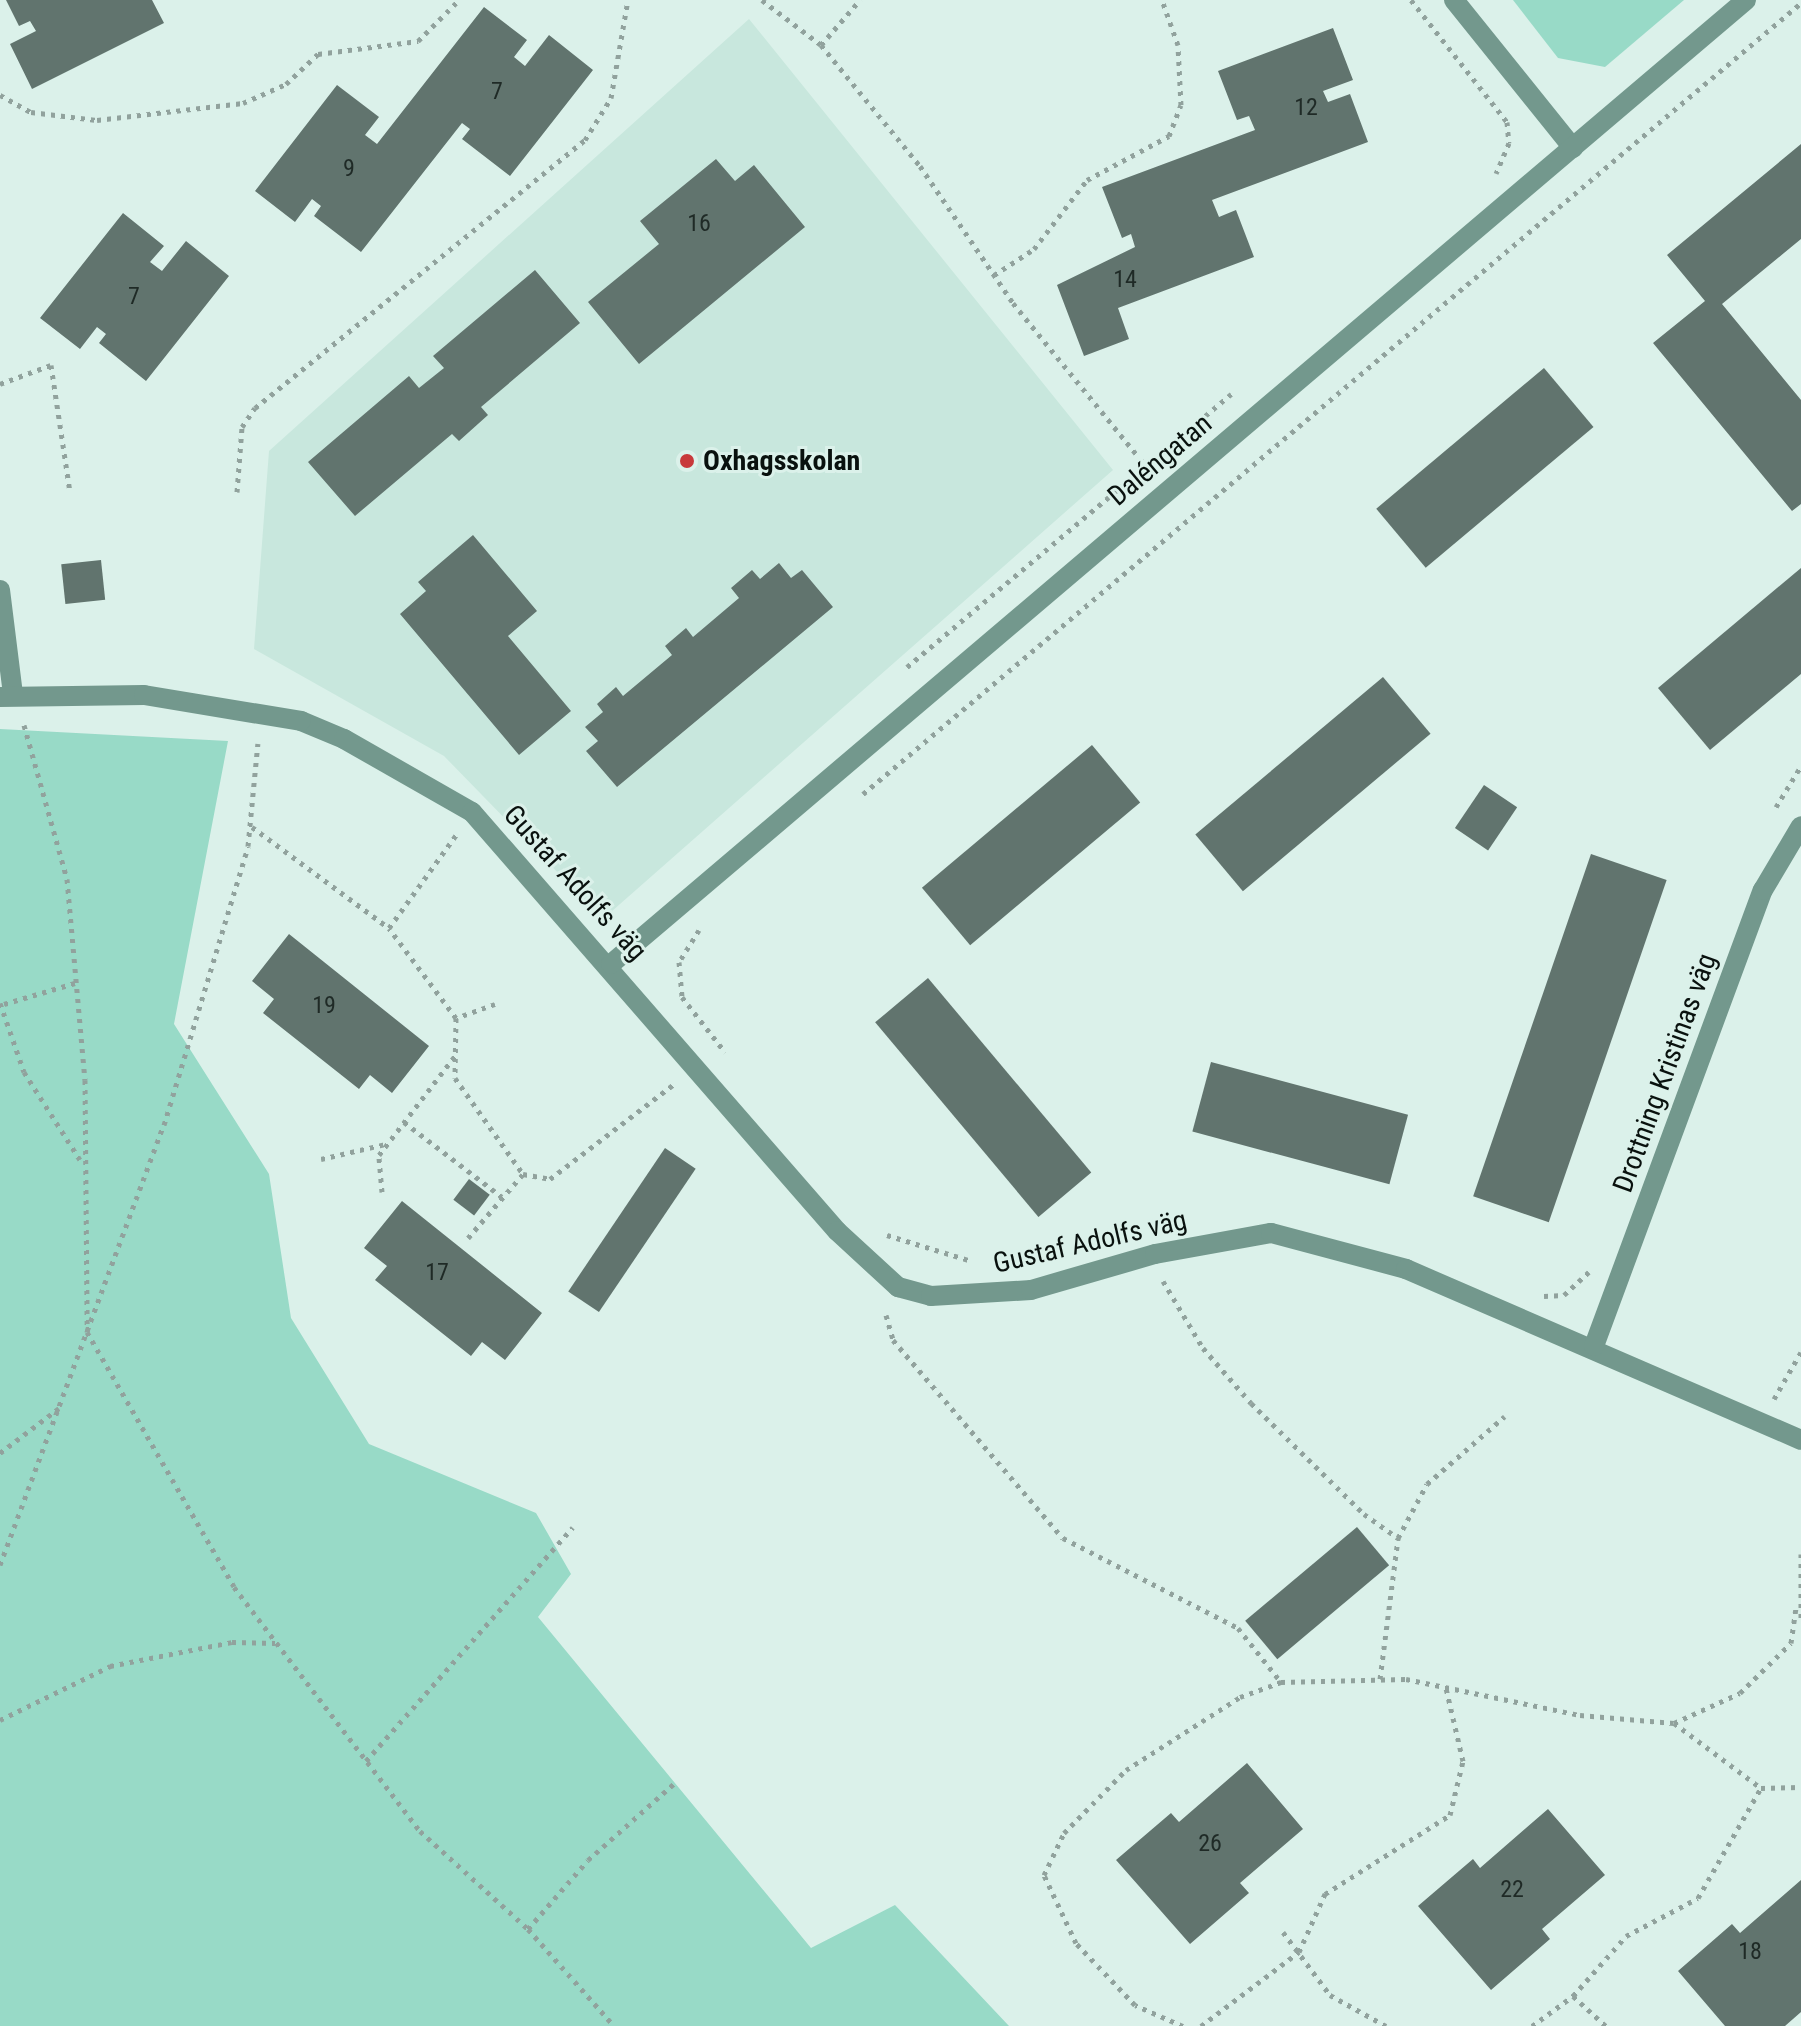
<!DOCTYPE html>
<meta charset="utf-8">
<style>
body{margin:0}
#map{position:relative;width:1801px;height:2026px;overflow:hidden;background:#dbf1ea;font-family:"Roboto Condensed",sans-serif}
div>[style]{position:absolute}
.built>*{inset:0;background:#c8e7dd}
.green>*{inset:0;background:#98dac7}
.building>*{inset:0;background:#61746e;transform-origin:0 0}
.path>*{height:5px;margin-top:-2.5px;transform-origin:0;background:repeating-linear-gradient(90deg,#91a29d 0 4px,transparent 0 10px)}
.lane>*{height:20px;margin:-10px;padding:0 10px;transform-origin:10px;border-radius:10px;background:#73988d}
.street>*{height:20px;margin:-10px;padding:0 10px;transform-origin:10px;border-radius:10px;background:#73988d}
.dots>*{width:22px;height:22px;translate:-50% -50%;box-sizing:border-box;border:4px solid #dbf1ea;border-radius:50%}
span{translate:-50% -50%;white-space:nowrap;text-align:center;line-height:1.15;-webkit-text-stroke:6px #dbf1ea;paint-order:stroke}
.number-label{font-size:24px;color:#1f2a26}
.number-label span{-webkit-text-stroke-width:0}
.street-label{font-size:28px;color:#09110e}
.poi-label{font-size:28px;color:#09110e;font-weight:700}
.left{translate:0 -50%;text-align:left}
</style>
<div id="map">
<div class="built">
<div style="clip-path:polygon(749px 19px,1113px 470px,603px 919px,444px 756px,254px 649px,269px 451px)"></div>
</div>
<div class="green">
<div style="clip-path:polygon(1513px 0,1684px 0,1605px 67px,1558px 58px)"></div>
<div style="clip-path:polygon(0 729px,228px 741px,174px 1024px,269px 1174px,291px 1318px,369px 1444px,536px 1513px,571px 1574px,538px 1617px,811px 1948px,895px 1905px,1009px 2026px,0 2026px)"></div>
</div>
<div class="building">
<div style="clip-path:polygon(6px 0,152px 0,164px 23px,32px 89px,10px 44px,36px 31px,30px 21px,19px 26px)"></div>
<div style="clip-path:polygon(484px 7px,527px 40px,514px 57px,525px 66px,549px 35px,593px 70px,510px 176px,462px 139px,470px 129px,462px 123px,361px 252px,314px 216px,321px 206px,312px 199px,295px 222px,255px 191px,337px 85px,379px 117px,365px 135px,377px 144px)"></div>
<div style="clip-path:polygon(1333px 28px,1353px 80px,1323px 91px,1328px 102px,1350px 94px,1368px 142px,1212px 200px,1219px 217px,1236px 210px,1254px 257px,1118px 308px,1129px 339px,1084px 356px,1057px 285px,1135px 247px,1131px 234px,1122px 238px,1102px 187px,1255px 130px,1249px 116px,1237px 120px,1218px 71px)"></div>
<div style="clip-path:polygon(1801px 144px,1801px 239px,1722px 304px,1801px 400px,1801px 504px,1792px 511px,1653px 343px,1705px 301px,1667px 255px)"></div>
<div style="clip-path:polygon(716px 159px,735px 181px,754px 165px,805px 227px,639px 364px,588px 302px,659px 244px,640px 221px)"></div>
<div style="clip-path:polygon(123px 213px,164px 246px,150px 262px,162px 271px,186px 241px,229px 276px,146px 381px,99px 343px,106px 334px,97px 327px,80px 349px,40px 318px)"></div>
<div style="clip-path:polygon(535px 270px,580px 323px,481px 407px,488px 415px,459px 441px,452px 434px,355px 516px,308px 462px,409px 376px,419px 388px,444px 368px,433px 356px)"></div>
<div style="left:1544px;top:368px;width:77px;height:219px;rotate:50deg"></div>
<div style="clip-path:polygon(473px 535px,537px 611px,508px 636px,571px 711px,519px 755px,400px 614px,426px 591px,418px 582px)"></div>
<div style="left:101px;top:560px;width:40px;height:40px;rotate:84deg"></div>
<div style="clip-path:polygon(779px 563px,791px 578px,802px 570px,833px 607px,617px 787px,586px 751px,598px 741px,585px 727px,603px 712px,597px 704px,616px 687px,623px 696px,672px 655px,665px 646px,686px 628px,693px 637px,739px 598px,731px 588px,752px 570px,760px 579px)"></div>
<div style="clip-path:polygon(1801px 568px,1801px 674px,1710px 750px,1658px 688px)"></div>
<div style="left:1383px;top:677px;width:74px;height:245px;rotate:50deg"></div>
<div style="left:1092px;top:745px;width:75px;height:222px;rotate:50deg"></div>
<div style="left:1484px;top:785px;width:40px;height:52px;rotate:34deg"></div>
<div style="left:1591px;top:854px;width:80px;height:362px;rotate:19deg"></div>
<div style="clip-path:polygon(289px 934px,429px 1046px,392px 1093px,370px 1075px,359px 1089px,263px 1013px,274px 999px,252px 981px)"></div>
<div style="left:928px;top:978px;width:254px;height:69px;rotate:50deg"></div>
<div style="left:1211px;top:1062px;width:204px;height:72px;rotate:15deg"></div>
<div style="left:665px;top:1148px;width:37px;height:173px;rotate:34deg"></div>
<div style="left:469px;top:1179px;width:26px;height:26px;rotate:37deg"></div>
<div style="clip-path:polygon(402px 1201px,542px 1313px,505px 1360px,482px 1342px,471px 1356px,375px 1280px,387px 1266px,364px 1248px)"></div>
<div style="left:1357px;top:1527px;width:50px;height:146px;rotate:50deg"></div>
<div style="clip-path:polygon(1247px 1763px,1303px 1829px,1240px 1883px,1249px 1893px,1190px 1944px,1116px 1860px,1171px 1813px,1179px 1822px)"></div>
<div style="clip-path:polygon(1548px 1809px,1605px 1875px,1542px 1929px,1550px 1939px,1491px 1990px,1418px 1906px,1473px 1859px,1480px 1868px)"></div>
<div style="clip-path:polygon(1801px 1880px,1801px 2012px,1785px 2026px,1725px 2026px,1678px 1971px,1732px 1924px,1740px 1933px)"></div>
</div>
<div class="path">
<div style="left:762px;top:0;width:74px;rotate:37.3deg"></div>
<div style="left:821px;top:45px;width:156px;rotate:50.7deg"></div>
<div style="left:920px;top:166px;width:166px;rotate:55.8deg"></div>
<div style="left:1013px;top:303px;width:210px;rotate:50.8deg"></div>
<div style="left:1411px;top:0;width:155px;rotate:51.8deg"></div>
<div style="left:1507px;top:122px;width:21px;rotate:85deg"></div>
<div style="left:1509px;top:143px;width:33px;rotate:113deg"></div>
<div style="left:821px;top:45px;width:60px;rotate:-49.1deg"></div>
<div style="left:0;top:95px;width:35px;rotate:29deg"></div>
<div style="left:31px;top:112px;width:66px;rotate:6.9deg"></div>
<div style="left:97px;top:120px;width:147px;rotate:-6.6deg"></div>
<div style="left:243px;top:103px;width:47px;rotate:-23.8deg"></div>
<div style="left:286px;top:84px;width:44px;rotate:-43.2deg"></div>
<div style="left:318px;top:54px;width:101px;rotate:-7.4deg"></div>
<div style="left:418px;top:41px;width:58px;rotate:-45deg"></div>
<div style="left:994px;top:275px;width:48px;rotate:-33deg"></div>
<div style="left:1034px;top:249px;width:87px;rotate:-52.5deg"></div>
<div style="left:1087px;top:180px;width:93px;rotate:-28.2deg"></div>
<div style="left:1169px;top:136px;width:33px;rotate:-69deg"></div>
<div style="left:1181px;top:105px;width:60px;rotate:-92.9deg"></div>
<div style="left:1178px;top:45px;width:48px;rotate:-109.6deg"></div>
<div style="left:0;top:384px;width:54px;rotate:-20.4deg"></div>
<div style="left:51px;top:365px;width:128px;rotate:81.5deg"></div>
<div style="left:237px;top:492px;width:65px;rotate:-85.6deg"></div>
<div style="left:242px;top:427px;width:23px;rotate:-56deg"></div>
<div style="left:255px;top:408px;width:425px;rotate:-39.1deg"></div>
<div style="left:585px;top:140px;width:49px;rotate:-58.2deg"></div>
<div style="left:611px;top:98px;width:99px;rotate:-80.2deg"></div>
<div style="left:907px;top:667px;width:424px;rotate:-40.1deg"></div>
<div style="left:24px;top:725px;width:160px;rotate:74.4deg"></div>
<div style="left:67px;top:879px;width:202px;rotate:84.9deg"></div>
<div style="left:85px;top:1080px;width:252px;rotate:89.5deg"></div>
<div style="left:87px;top:1332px;width:294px;rotate:60deg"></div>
<div style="left:234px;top:1587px;width:307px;rotate:52.7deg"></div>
<div style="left:420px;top:1831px;width:146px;rotate:42.2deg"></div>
<div style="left:528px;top:1929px;width:130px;rotate:48.4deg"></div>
<div style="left:863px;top:794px;width:1227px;rotate:-40.14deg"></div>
<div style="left:1776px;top:807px;width:48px;rotate:-58.6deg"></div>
<div style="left:252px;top:827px;width:170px;rotate:36.4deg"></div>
<div style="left:699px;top:930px;width:38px;rotate:122deg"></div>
<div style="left:679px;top:962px;width:35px;rotate:85deg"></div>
<div style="left:682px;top:997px;width:70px;rotate:52deg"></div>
<div style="left:0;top:1003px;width:73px;rotate:70.8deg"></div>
<div style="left:24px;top:1072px;width:104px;rotate:57.5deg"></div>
<div style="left:4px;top:1004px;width:74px;rotate:-16.5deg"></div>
<div style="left:495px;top:1004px;width:41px;rotate:160.3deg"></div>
<div style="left:456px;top:1018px;width:60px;rotate:91deg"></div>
<div style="left:455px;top:1078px;width:118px;rotate:54.7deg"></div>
<div style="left:456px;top:1018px;width:112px;rotate:-126.7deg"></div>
<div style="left:389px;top:928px;width:115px;rotate:-54.2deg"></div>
<div style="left:404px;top:1122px;width:123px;rotate:37.4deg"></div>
<div style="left:321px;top:1159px;width:67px;rotate:-13deg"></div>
<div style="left:382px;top:1192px;width:37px;rotate:-95deg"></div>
<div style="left:379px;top:1155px;width:125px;rotate:-52.5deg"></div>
<div style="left:887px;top:1235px;width:89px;rotate:17deg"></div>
<div style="left:468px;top:1238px;width:84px;rotate:-49.3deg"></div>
<div style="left:523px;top:1174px;width:27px;rotate:10deg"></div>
<div style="left:550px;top:1179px;width:155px;rotate:-37.4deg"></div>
<div style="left:1163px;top:1281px;width:78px;rotate:59.2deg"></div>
<div style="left:1203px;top:1348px;width:73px;rotate:48.9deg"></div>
<div style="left:1251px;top:1403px;width:158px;rotate:44.5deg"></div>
<div style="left:1364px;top:1514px;width:42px;rotate:35.2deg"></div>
<div style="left:1544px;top:1296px;width:20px;rotate:-3deg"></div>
<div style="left:1564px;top:1295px;width:34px;rotate:-43deg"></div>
<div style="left:886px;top:1315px;width:26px;rotate:74deg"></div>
<div style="left:893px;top:1340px;width:261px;rotate:49.4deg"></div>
<div style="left:1063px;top:1538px;width:197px;rotate:27.2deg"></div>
<div style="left:1238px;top:1628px;width:69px;rotate:51.5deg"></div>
<div style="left:1774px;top:1399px;width:54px;rotate:-60.1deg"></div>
<div style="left:0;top:1453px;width:74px;rotate:-37.3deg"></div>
<div style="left:1801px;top:1554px;width:64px;rotate:90deg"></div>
<div style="left:0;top:1565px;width:470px;rotate:-69.6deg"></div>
<div style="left:164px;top:1125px;width:291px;rotate:-73.2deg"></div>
<div style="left:248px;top:846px;width:103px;rotate:-84.5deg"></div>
<div style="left:1380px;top:1679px;width:142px;rotate:-82.7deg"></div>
<div style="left:1398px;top:1538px;width:61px;rotate:-61.8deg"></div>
<div style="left:1427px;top:1484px;width:103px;rotate:-41.1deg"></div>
<div style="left:0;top:1720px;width:123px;rotate:-26.1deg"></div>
<div style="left:110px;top:1666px;width:124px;rotate:-11.1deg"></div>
<div style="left:232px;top:1642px;width:43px;rotate:1.3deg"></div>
<div style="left:1674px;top:1723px;width:72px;rotate:-24.4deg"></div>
<div style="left:1740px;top:1693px;width:71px;rotate:-44.4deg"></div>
<div style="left:1791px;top:1643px;width:35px;rotate:-82deg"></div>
<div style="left:366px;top:1761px;width:312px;rotate:-48.5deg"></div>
<div style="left:528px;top:1929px;width:91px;rotate:-49deg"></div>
<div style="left:588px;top:1860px;width:118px;rotate:-41.6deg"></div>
<div style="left:1283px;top:1932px;width:79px;rotate:53.3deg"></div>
<div style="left:1330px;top:1995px;width:64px;rotate:29deg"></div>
<div style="left:1573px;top:1996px;width:45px;rotate:42.3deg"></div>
<div style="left:1183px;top:2026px;width:52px;rotate:-156.4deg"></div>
<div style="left:1135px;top:2005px;width:86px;rotate:-133.6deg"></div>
<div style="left:1076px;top:1943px;width:75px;rotate:-115.2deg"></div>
<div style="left:1044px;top:1875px;width:47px;rotate:-64.5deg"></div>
<div style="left:1064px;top:1833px;width:88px;rotate:-45.5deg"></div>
<div style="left:1126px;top:1770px;width:135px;rotate:-32.6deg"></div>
<div style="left:1240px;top:1697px;width:44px;rotate:-20.1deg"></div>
<div style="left:1281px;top:1682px;width:125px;rotate:-1.4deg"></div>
<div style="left:1406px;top:1679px;width:178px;rotate:11.7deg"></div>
<div style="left:1580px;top:1715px;width:94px;rotate:4.9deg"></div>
<div style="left:1674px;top:1723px;width:109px;rotate:36.8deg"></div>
<div style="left:1761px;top:1788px;width:40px;rotate:-1.4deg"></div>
<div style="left:1201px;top:2026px;width:123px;rotate:-37.1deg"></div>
<div style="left:1299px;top:1952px;width:64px;rotate:-65.9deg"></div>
<div style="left:1325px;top:1894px;width:148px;rotate:-32.3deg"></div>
<div style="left:1450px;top:1815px;width:56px;rotate:-76.5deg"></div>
<div style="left:1463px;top:1761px;width:75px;rotate:-103.1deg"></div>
<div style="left:1532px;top:2026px;width:51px;rotate:-36.2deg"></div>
<div style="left:1573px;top:1996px;width:80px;rotate:-48.5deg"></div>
<div style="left:1626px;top:1936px;width:81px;rotate:-27.8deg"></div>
<div style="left:1698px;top:1898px;width:127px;rotate:-60.2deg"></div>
</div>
<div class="lane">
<div style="left:301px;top:721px;width:47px;rotate:22.7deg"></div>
</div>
<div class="street">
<div style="left:1454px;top:0;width:190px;rotate:51.2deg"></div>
<div style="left:0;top:590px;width:105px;rotate:82.9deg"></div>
<div style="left:0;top:697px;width:144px;rotate:-0.8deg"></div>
<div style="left:144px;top:695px;width:159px;rotate:9.4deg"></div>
<div style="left:344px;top:739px;width:147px;rotate:29.7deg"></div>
<div style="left:472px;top:812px;width:556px;rotate:48.94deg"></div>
<div style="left:837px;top:1231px;width:83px;rotate:42.6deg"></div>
<div style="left:898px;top:1287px;width:34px;rotate:15deg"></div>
<div style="left:931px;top:1296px;width:100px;rotate:-3.4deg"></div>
<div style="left:1031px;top:1290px;width:129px;rotate:-16.2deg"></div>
<div style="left:1155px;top:1254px;width:118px;rotate:-10.3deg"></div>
<div style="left:1271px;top:1233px;width:140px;rotate:14.9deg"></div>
<div style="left:1406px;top:1269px;width:430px;rotate:23.4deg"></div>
<div style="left:611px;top:964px;width:1489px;rotate:-40.34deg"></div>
<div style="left:1594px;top:1346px;width:486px;rotate:-69.7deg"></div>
<div style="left:1763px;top:890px;width:74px;rotate:-59.3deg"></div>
</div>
<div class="dots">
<div style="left:687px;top:461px;background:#c8393b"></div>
</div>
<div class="number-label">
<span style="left:497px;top:92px">7</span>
<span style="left:1306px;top:108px">12</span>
<span style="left:349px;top:169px">9</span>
<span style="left:699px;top:224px">16</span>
<span style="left:1125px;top:280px">14</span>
<span style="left:134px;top:297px">7</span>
<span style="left:324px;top:1006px">19</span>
<span style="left:437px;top:1273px">17</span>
<span style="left:1210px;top:1844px">26</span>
<span style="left:1512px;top:1890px">22</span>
<span style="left:1750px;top:1952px">18</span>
</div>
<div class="street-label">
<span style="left:1160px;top:460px;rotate:-40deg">Daléngatan</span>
<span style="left:575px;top:883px;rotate:48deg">Gustaf Adolfs väg</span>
<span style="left:1665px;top:1073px;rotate:-70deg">Drottning Kristinas väg</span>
<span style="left:1090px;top:1242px;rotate:-13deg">Gustaf Adolfs väg</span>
</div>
<div class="poi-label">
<span class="left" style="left:703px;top:461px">Oxhagsskolan</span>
</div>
</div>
